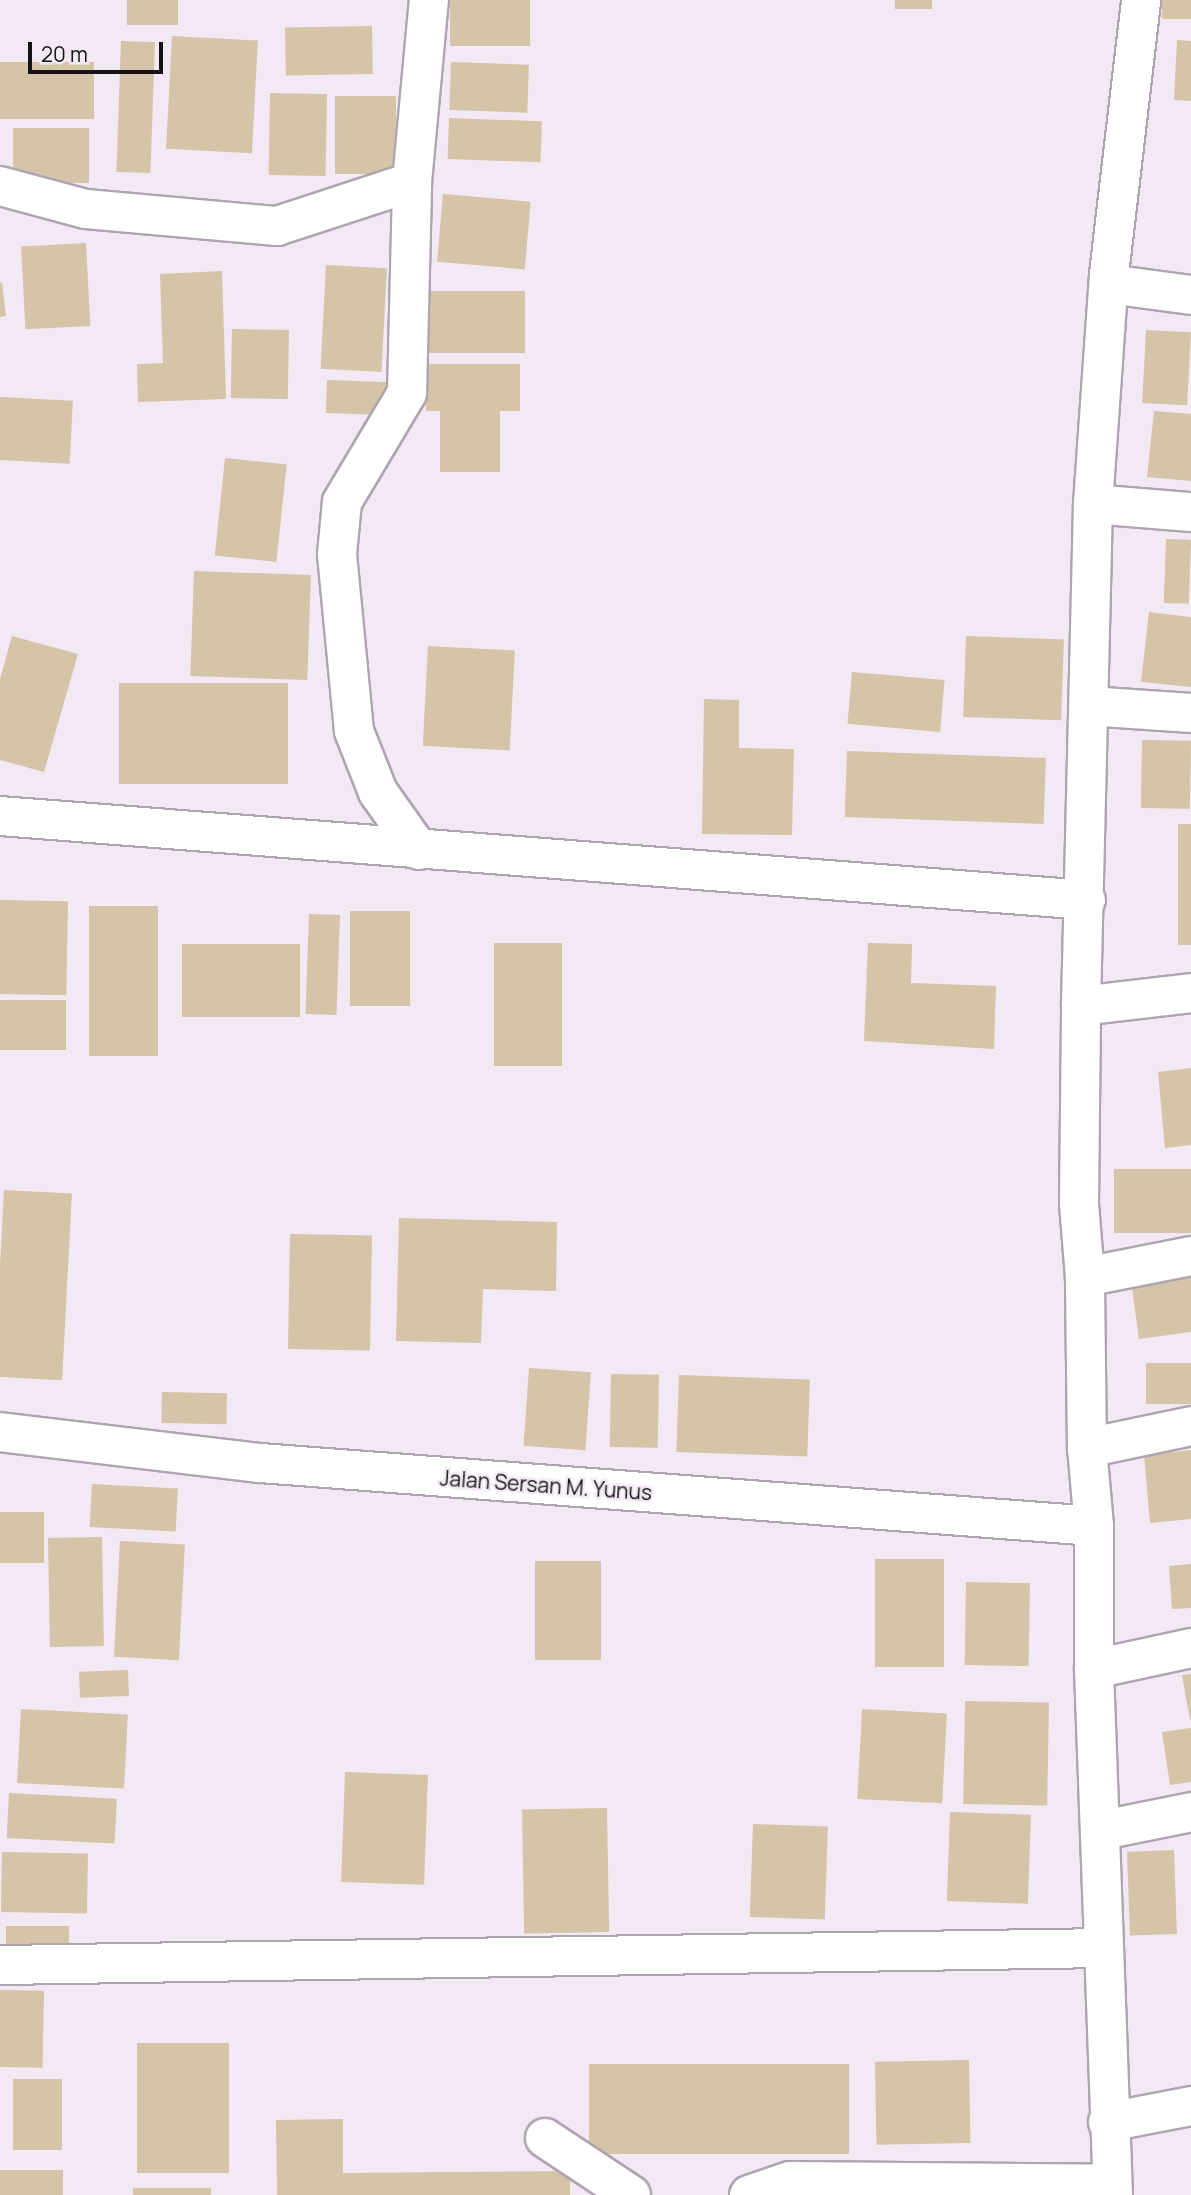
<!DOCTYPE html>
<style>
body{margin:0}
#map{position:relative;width:1191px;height:2195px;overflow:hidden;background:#f2e9f4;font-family:Manrope,sans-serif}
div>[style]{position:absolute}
.building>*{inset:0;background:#d5c4a7;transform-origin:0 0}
.roads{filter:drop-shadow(2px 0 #aea5b0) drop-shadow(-2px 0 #aea5b0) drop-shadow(0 2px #aea5b0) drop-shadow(0 -2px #aea5b0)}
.minor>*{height:38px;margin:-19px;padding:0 19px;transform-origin:19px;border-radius:19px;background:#fff}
span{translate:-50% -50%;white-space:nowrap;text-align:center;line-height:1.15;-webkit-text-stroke:5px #f2e9f4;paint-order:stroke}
.street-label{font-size:21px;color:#161317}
.scale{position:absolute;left:28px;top:42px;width:135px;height:32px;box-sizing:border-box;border:4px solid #161317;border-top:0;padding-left:9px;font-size:21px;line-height:24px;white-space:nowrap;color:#161317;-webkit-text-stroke:5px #f2e9f4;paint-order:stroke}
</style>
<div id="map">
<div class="building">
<div style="left:127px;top:0;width:51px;height:25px"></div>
<div style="left:450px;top:0;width:80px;height:46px"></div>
<div style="left:895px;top:0;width:37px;height:9px"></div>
<div style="left:1162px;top:0;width:29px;height:19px"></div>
<div style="left:372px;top:26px;width:48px;height:87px;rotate:89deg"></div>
<div style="left:172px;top:36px;width:86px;height:113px;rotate:3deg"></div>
<div style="clip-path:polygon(1177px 40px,1191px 41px,1191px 101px,1174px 100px)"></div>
<div style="left:121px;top:41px;width:34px;height:131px;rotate:2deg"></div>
<div style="left:0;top:62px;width:94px;height:57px"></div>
<div style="left:451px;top:62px;width:78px;height:48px;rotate:2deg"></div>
<div style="left:270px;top:93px;width:57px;height:82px;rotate:1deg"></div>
<div style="left:335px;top:96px;width:61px;height:78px"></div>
<div style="left:449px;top:118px;width:93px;height:41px;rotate:2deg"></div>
<div style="left:13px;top:128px;width:76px;height:55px"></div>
<div style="left:443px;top:194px;width:88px;height:68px;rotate:5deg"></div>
<div style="left:86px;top:243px;width:83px;height:65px;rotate:87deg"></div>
<div style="left:326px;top:265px;width:61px;height:104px;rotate:3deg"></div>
<div style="clip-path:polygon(222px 271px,226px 399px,138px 402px,137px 364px,163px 363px,160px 274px)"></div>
<div style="clip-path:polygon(2px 282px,6px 316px,0 317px,0 283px)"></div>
<div style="left:421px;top:291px;width:104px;height:62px"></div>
<div style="left:232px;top:329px;width:57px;height:69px;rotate:1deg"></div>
<div style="left:1146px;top:330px;width:45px;height:73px;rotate:3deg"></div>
<div style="clip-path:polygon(426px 364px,520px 364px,520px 411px,500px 411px,500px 472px,440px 472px,440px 411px,426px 411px)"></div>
<div style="left:327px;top:380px;width:66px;height:33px;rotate:2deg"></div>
<div style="left:0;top:397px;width:73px;height:63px;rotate:3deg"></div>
<div style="clip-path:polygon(1154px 411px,1191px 414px,1191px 481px,1147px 477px)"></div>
<div style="left:225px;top:458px;width:62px;height:98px;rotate:6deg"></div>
<div style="left:1166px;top:539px;width:25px;height:64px;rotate:2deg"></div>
<div style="left:194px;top:571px;width:117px;height:105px;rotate:2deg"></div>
<div style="clip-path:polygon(1149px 612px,1191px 617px,1191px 687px,1141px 682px)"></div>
<div style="clip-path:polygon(12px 636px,78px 654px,44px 772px,0 760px,0 679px)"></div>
<div style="left:966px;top:636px;width:98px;height:81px;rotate:2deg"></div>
<div style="left:428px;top:646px;width:87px;height:100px;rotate:3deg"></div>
<div style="left:852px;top:672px;width:93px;height:52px;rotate:5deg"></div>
<div style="left:119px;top:683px;width:169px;height:101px"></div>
<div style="clip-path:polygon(704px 699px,739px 700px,739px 748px,794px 749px,792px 835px,702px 834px)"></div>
<div style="left:1142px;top:740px;width:49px;height:68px;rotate:1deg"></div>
<div style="left:847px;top:751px;width:199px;height:66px;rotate:2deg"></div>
<div style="left:1178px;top:824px;width:13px;height:121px"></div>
<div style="left:0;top:900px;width:68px;height:94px;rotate:1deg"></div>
<div style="left:89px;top:906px;width:69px;height:150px"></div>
<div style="left:350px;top:911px;width:60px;height:95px"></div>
<div style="left:309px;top:914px;width:31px;height:100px;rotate:2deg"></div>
<div style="left:562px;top:943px;width:123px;height:68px;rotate:90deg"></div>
<div style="clip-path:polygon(868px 943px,912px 944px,911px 983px,996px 986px,994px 1049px,864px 1041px)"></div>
<div style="left:182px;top:944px;width:118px;height:73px"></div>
<div style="left:0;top:1000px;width:66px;height:50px"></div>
<div style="clip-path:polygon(1191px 1068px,1191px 1145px,1165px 1148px,1158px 1072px)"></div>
<div style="left:1191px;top:1169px;width:64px;height:77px;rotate:90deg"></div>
<div style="left:4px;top:1190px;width:68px;height:187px;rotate:3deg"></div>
<div style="clip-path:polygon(399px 1218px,557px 1222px,556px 1291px,483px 1289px,481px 1343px,396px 1341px)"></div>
<div style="left:290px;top:1234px;width:82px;height:115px;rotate:1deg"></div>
<div style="clip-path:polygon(1191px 1266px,1191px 1332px,1139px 1339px,1130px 1274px)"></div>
<div style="left:1191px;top:1363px;width:41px;height:45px;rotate:90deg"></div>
<div style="left:529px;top:1368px;width:62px;height:78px;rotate:4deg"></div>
<div style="left:611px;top:1374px;width:48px;height:73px;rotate:1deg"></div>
<div style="left:679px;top:1375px;width:131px;height:77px;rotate:2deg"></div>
<div style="left:162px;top:1392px;width:65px;height:31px;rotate:1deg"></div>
<div style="clip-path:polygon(1191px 1450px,1191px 1519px,1150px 1523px,1144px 1455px)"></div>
<div style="left:92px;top:1484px;width:86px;height:43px;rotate:3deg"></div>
<div style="left:0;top:1512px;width:44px;height:51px"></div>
<div style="left:102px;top:1537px;width:109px;height:54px;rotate:89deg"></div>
<div style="left:120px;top:1541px;width:65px;height:116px;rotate:3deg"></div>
<div style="left:875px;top:1559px;width:69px;height:108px"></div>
<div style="left:535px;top:1561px;width:66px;height:99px"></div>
<div style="clip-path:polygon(1191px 1564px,1191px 1608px,1172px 1609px,1169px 1566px)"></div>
<div style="left:966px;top:1582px;width:64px;height:83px;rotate:1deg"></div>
<div style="left:128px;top:1670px;width:26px;height:49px;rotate:88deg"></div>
<div style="clip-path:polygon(1191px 1674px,1191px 1720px,1190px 1720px,1182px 1675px)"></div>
<div style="left:965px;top:1701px;width:84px;height:103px;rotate:1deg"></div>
<div style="left:21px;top:1709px;width:107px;height:74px;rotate:3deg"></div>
<div style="left:862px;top:1709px;width:85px;height:90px;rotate:3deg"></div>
<div style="clip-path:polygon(1191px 1728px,1191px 1782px,1170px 1785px,1162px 1732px)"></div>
<div style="left:345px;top:1772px;width:83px;height:110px;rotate:2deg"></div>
<div style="left:9px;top:1793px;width:108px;height:45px;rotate:3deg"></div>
<div style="left:607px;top:1808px;width:124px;height:85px;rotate:89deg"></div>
<div style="left:950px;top:1812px;width:81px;height:89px;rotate:2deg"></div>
<div style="left:753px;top:1824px;width:75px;height:93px;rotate:2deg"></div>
<div style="left:1174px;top:1850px;width:84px;height:47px;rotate:88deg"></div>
<div style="left:2px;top:1852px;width:86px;height:60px;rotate:1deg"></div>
<div style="left:69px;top:1926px;width:29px;height:63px;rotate:90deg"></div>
<div style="left:0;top:1990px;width:44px;height:77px;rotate:1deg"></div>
<div style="left:137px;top:2043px;width:92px;height:130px"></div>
<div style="left:969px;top:2060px;width:83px;height:94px;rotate:89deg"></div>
<div style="left:589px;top:2064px;width:260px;height:90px"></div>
<div style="left:62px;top:2079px;width:71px;height:49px;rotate:90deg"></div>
<div style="clip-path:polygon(343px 2119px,343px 2173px,570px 2171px,570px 2195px,277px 2195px,276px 2120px)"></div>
<div style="left:0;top:2170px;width:63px;height:25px"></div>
<div style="left:133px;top:2188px;width:78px;height:7px"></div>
</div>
<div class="roads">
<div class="minor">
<div style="left:0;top:186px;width:89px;rotate:15deg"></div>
<div style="left:86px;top:209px;width:192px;rotate:5.1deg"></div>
<div style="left:277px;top:226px;width:142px;rotate:-18.1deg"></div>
<div style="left:1109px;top:284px;width:83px;rotate:7.6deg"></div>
<div style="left:1093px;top:504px;width:98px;rotate:4.7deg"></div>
<div style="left:1089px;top:706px;width:102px;rotate:3.9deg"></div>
<div style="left:0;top:816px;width:1089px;rotate:4.42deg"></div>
<div style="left:419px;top:850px;width:71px;rotate:-125.3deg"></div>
<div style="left:378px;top:792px;width:66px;rotate:-111.5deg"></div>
<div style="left:354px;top:731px;width:178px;rotate:-95.5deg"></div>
<div style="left:337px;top:554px;width:52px;rotate:-84.5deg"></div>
<div style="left:342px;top:502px;width:127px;rotate:-59.2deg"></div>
<div style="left:407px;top:393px;width:211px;rotate:-88.6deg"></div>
<div style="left:412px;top:182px;width:183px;rotate:-84.7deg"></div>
<div style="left:1081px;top:1006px;width:111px;rotate:-6.7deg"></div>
<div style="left:1085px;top:1277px;width:108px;rotate:-11.2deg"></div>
<div style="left:0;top:1432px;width:262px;rotate:6.8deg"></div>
<div style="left:260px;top:1463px;width:836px;rotate:4.32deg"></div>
<div style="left:1087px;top:1448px;width:106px;rotate:-11.9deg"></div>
<div style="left:1094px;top:1669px;width:99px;rotate:-12.2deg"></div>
<div style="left:1102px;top:1830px;width:91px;rotate:-11.4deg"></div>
<div style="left:0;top:1965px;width:1102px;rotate:-0.88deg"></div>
<div style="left:1108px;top:2122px;width:85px;rotate:-10.9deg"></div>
<div style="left:545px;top:2138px;width:103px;rotate:33.5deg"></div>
<div style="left:749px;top:2195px;width:43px;rotate:-18.9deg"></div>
<div style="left:790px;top:2181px;width:322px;rotate:0.5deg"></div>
<div style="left:1113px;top:2195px;width:526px;rotate:-92.07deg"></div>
<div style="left:1094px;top:1669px;width:143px;rotate:-90deg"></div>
<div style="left:1094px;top:1526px;width:78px;rotate:-95.1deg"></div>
<div style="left:1087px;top:1448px;width:171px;rotate:-90.7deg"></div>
<div style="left:1085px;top:1277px;width:73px;rotate:-94.7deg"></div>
<div style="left:1079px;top:1204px;width:198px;rotate:-89.4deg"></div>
<div style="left:1081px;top:1006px;width:502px;rotate:-88.63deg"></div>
<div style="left:1093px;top:504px;width:231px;rotate:-86deg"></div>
<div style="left:1109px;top:274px;width:276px;rotate:-83.3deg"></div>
</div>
</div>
<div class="street-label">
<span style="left:546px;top:1485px;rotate:4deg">Jalan Sersan M. Yunus</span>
</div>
<div class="scale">20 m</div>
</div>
